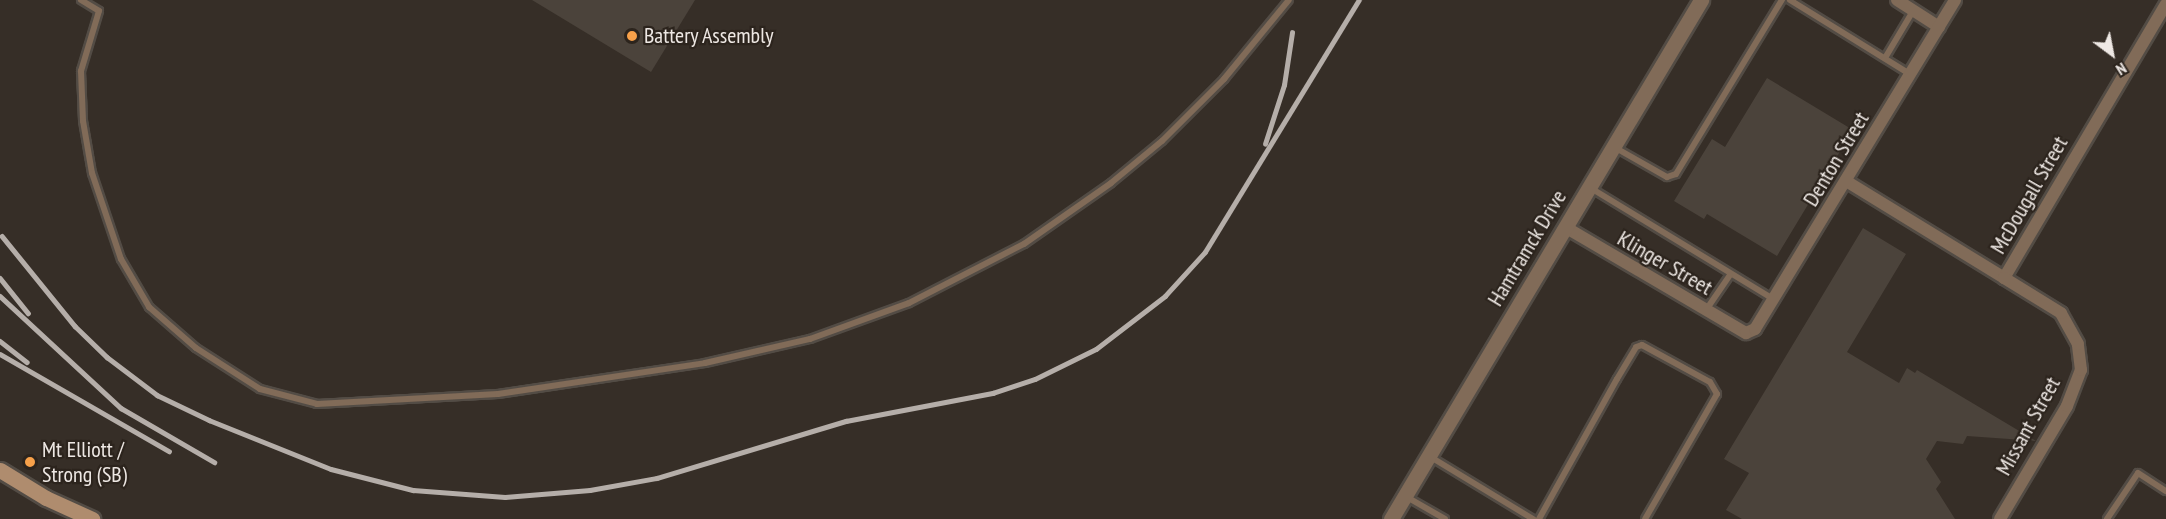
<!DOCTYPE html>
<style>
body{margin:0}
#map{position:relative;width:2166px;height:519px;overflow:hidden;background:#362e27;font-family:"PT Sans Narrow",sans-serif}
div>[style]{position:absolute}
.building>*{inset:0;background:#4b433b}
.roads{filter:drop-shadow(2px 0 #534c45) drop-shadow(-2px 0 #534c45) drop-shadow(0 2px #534c45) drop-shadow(0 -2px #534c45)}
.service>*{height:6px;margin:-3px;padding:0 3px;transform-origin:3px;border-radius:3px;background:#816b58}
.minor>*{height:12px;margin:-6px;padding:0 6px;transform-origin:6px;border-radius:6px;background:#816b58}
.tertiary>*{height:15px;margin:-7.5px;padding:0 7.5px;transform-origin:7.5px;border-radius:7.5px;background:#816b58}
.secondary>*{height:15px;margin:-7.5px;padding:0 7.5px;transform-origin:7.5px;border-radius:7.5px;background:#af8c6e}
.rail>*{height:4.5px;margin:-2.25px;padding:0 2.25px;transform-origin:2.25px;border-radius:2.25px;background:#b5aea9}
.dots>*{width:16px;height:16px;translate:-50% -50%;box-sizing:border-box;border:3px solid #2c241d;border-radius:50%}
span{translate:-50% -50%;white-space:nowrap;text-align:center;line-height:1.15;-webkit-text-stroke:4.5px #2c241d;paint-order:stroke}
.poi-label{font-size:22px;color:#eee8e4}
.left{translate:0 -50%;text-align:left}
.street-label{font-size:22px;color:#eee8e4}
.north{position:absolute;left:2082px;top:24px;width:60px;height:60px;-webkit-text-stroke:4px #2c241d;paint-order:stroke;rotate:148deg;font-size:16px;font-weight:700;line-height:24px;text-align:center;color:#eee8e4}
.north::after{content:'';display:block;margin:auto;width:21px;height:27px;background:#eee8e4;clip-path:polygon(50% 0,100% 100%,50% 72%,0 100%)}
</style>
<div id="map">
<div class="building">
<div style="clip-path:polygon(532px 0,695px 0,651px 72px)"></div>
<div style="clip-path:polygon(1767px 78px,1853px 130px,1777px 256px,1707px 214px,1704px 219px,1674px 201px,1712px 139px,1725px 147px)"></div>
<div style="clip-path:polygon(1863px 228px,1906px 254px,1847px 352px,1899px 383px,1907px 368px,1915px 373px,1917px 370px,2036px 441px,1967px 436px,1963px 444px,1937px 441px,1926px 459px,1941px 482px,1936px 489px,1955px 519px,1742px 519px,1726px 510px,1749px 473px,1724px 459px)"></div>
</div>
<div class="roads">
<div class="service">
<div style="left:81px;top:0;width:21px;rotate:31deg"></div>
<div style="left:99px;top:11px;width:63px;rotate:106.7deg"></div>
<div style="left:81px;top:71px;width:50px;rotate:87.7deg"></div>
<div style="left:83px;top:121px;width:53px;rotate:80.2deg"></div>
<div style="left:92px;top:173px;width:91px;rotate:71.4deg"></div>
<div style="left:121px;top:259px;width:56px;rotate:59.7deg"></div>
<div style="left:149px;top:307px;width:62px;rotate:41.1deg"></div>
<div style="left:196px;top:348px;width:76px;rotate:32.6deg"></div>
<div style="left:260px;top:389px;width:59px;rotate:14.7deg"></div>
<div style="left:317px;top:404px;width:181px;rotate:-3.2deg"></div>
<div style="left:498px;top:394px;width:209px;rotate:-8.5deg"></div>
<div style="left:705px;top:363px;width:108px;rotate:-12.9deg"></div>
<div style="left:810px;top:339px;width:105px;rotate:-20deg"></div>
<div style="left:909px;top:303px;width:129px;rotate:-27.2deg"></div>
<div style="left:1024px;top:244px;width:106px;rotate:-35deg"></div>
<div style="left:1111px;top:183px;width:66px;rotate:-39.5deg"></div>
<div style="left:1162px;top:141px;width:88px;rotate:-45deg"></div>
<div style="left:1224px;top:79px;width:102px;rotate:-50.6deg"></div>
<div style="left:1790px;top:0;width:141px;rotate:31.7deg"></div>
<div style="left:1885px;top:58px;width:55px;rotate:-59.2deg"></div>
<div style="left:1614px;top:147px;width:61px;rotate:29.5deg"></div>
<div style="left:1667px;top:177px;width:9px;rotate:-18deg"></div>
<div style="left:1676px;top:174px;width:204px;rotate:-58.7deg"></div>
<div style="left:1589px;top:187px;width:218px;rotate:31.3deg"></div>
<div style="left:1706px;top:310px;width:42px;rotate:-55.6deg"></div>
<div style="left:1429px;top:456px;width:122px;rotate:31.2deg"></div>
<div style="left:1405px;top:496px;width:46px;rotate:29.9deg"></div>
<div style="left:1539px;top:519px;width:160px;rotate:-60.9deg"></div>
<div style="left:1617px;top:379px;width:37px;rotate:-59deg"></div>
<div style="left:1636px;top:347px;width:6px;rotate:-18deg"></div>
<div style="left:1642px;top:345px;width:77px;rotate:28.6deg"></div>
<div style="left:1710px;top:382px;width:14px;rotate:60deg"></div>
<div style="left:1717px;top:394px;width:144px;rotate:119.9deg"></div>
<div style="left:2107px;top:519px;width:55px;rotate:-56deg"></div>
<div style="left:2138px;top:473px;width:33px;rotate:33deg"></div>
</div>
<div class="minor">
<div style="left:1897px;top:0;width:50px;rotate:32.7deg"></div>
<div style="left:1846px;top:181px;width:185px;rotate:31.5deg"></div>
<div style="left:2004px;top:278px;width:318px;rotate:-59.4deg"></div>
<div style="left:1565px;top:227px;width:210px;rotate:30.4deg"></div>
<div style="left:1746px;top:333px;width:10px;rotate:-24deg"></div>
<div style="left:1755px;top:329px;width:385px;rotate:-58.7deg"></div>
<div style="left:2000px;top:519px;width:131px;rotate:-59.3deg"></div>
<div style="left:2067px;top:406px;width:39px;rotate:-69deg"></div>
<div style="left:2081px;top:370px;width:26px;rotate:-97deg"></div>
<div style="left:2078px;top:344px;width:35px;rotate:-119deg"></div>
<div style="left:2061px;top:313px;width:67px;rotate:-148.4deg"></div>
</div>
<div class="tertiary">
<div style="left:1391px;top:519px;width:605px;rotate:-59.15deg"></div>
</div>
<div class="secondary">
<div style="left:0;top:470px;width:54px;rotate:31.3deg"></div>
<div style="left:46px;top:498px;width:51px;rotate:24.5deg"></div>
</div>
</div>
<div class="rail">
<div style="left:1265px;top:144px;width:62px;rotate:-72.1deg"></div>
<div style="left:1284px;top:85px;width:53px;rotate:-81.3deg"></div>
<div style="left:2px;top:236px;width:116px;rotate:51deg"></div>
<div style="left:75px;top:326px;width:45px;rotate:44.1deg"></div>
<div style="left:107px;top:357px;width:63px;rotate:37.2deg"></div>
<div style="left:157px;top:395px;width:58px;rotate:25.7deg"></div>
<div style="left:209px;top:420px;width:131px;rotate:21.9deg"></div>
<div style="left:331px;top:469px;width:85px;rotate:14.4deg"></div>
<div style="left:413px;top:490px;width:92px;rotate:4.4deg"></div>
<div style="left:505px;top:497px;width:85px;rotate:-4.7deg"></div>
<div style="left:590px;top:490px;width:68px;rotate:-10.2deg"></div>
<div style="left:657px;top:478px;width:197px;rotate:-16.8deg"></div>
<div style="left:846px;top:421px;width:150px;rotate:-10.8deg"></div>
<div style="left:993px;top:393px;width:44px;rotate:-18.4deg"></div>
<div style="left:1035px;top:379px;width:68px;rotate:-26.2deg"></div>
<div style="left:1096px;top:349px;width:87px;rotate:-37.5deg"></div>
<div style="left:1165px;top:296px;width:59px;rotate:-47.7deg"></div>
<div style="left:1205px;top:252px;width:295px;rotate:-58.6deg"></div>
<div style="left:0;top:278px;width:45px;rotate:51.3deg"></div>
<div style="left:0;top:296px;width:165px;rotate:42.8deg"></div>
<div style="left:121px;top:408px;width:108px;rotate:30.1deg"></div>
<div style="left:0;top:341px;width:34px;rotate:38deg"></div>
<div style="left:0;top:354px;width:195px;rotate:29.9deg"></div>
</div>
<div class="dots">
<div style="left:632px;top:36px;background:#f8a14a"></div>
<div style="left:30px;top:462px;background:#f8a14a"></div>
</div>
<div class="poi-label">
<span class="left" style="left:644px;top:36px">Battery Assembly</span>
<span class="left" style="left:42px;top:462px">Mt Elliott /<br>Strong (SB)</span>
</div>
<div class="street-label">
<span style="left:1836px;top:159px;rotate:-59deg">Denton Street</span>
<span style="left:2029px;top:195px;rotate:-60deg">McDougall Street</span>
<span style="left:1527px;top:248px;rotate:-59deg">Hamtramck Drive</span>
<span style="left:1665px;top:263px;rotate:30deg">Klinger Street</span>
<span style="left:2028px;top:426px;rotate:-61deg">Missant Street</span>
</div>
<div class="north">N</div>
</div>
